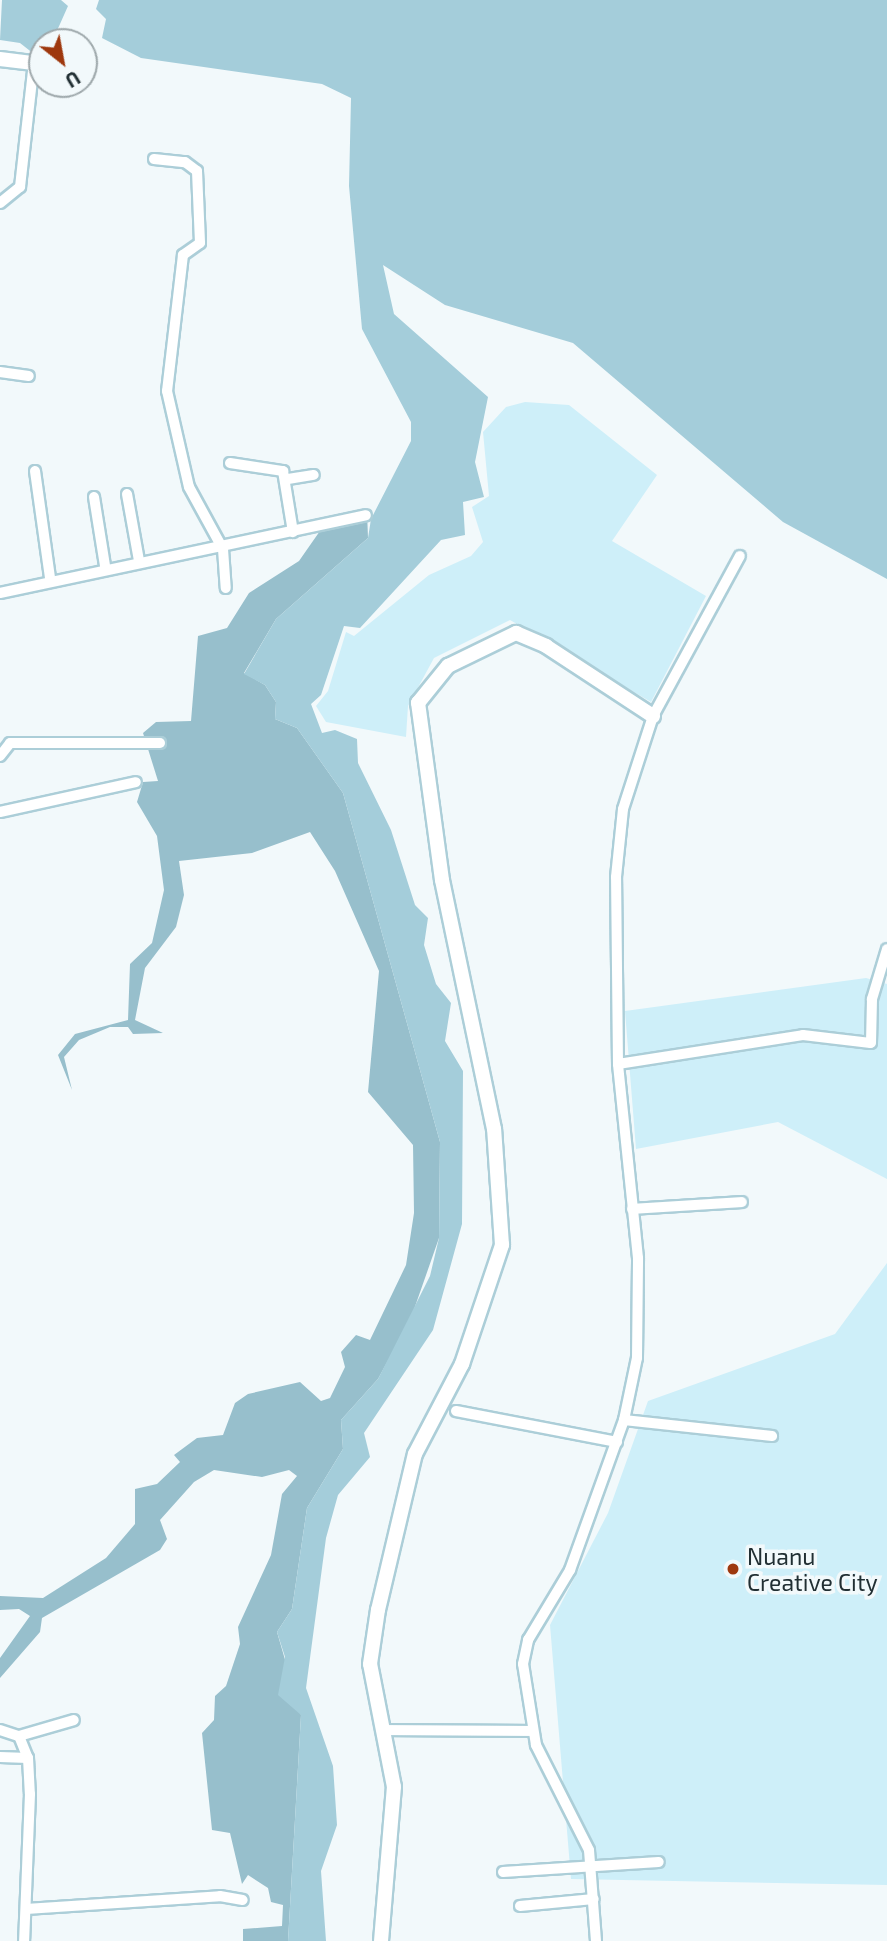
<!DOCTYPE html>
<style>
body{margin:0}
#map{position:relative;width:887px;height:1941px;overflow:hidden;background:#f2f9fb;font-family:"Exo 2",sans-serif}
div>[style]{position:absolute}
.green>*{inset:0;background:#ceeff9}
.forest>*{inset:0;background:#97bfcc}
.water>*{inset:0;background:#a4cdda}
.roads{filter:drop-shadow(2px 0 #acced8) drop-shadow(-2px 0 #acced8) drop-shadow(0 2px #acced8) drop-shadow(0 -2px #acced8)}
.street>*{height:10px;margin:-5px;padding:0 5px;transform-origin:5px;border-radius:5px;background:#fff}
.secondary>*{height:14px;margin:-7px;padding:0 7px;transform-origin:7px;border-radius:7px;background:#fff}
.dots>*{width:19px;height:19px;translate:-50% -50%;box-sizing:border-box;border:4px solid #f2f9fb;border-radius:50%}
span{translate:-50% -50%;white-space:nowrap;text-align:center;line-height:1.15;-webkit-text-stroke:7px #f2f9fb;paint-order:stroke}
.poi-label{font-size:23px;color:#212f33}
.left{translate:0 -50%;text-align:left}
.north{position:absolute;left:28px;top:28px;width:70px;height:70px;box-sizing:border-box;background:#f2f9fb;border:2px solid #9ea8ab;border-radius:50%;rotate:149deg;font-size:19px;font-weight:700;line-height:28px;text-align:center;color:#212f33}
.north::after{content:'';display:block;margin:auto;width:24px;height:32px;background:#9e380e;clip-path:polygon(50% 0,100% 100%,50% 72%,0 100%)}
</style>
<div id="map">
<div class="green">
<div style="clip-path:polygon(525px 402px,569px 405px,657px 475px,612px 541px,706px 596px,651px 702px,510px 620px,434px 658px,408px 706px,406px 737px,326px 722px,316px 706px,328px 691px,346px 632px,354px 636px,429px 575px,471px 556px,483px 542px,472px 507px,489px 496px,483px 432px,506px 407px)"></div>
<div style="clip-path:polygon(866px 978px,887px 984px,887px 1179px,778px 1122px,636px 1149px,625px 1011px)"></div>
<div style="clip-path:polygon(887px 1263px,887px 1885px,571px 1879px,550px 1625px,608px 1513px,648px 1401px,835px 1334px)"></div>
</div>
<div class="forest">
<div style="clip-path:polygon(367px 511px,368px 538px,276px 619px,244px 673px,265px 685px,276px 702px,275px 719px,297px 728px,343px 793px,440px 1142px,439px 1238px,411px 1318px,378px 1379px,341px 1420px,343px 1449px,307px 1508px,292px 1609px,277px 1632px,301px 1715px,288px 1941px,243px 1941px,243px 1929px,282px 1926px,283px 1905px,271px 1902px,268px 1888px,248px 1875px,242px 1884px,230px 1833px,212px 1830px,202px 1733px,214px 1720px,215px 1696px,226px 1686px,240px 1644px,238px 1627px,271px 1555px,282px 1494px,297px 1476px,289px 1470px,262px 1477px,214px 1470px,194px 1482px,160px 1520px,167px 1539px,160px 1550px,42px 1618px,40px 1632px,0 1678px,0 1658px,30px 1616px,19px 1609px,0 1610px,0 1596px,43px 1598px,106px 1558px,135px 1524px,135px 1489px,157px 1484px,180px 1462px,174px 1455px,197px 1438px,223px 1435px,235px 1403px,248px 1394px,300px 1382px,321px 1401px,330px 1398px,345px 1367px,341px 1352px,356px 1335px,370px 1340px,406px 1265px,414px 1213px,413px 1145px,368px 1092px,379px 971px,335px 871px,310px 832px,252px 853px,179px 861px,184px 895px,176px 927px,145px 968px,135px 1020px,163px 1033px,133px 1034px,128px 1027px,110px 1027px,79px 1040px,64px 1057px,72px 1090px,58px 1055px,75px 1034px,128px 1020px,130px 964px,152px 943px,164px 890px,157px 836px,137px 802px,143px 782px,158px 781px,143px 733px,156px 722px,191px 721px,198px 636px,227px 628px,249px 593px,299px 561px,329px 518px)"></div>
</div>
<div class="water">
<div style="clip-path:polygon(2px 0,61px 0,68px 6px,52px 42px,42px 42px,34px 54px,20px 43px,0 40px)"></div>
<div style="clip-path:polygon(99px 0,887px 0,887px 579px,783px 522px,573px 343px,445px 305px,383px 265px,394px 314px,488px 397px,475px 462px,484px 497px,463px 502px,465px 535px,441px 540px,360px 628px,344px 626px,321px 695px,311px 704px,322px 733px,335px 730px,357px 739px,358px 763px,391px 830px,415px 905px,428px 918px,424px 945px,436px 984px,451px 1003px,445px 1041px,463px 1071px,462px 1224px,433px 1330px,364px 1433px,370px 1457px,338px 1495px,326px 1538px,306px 1688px,333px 1766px,337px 1825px,321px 1871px,326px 1941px,288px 1941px,301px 1715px,278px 1695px,285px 1657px,277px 1632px,292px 1609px,307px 1508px,343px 1449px,341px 1420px,378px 1379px,430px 1276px,439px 1238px,440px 1142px,343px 793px,297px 728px,275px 719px,276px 702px,265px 685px,244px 674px,276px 619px,368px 538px,371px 519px,411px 441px,411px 422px,362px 329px,349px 186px,351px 98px,322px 84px,141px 58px,102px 38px,106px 19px,96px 9px)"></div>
</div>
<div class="roads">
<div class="street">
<div style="left:154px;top:159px;width:31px;rotate:6deg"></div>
<div style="left:185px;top:162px;width:15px;rotate:37deg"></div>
<div style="left:197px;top:171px;width:72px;rotate:87.6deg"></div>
<div style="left:200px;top:243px;width:21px;rotate:145deg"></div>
<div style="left:183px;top:255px;width:137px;rotate:96.7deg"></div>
<div style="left:167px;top:391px;width:98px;rotate:77.1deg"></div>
<div style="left:189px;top:487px;width:71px;rotate:61.3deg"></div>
<div style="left:223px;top:549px;width:39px;rotate:86deg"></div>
<div style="left:0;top:203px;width:26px;rotate:-39deg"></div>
<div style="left:20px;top:187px;width:125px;rotate:-83.6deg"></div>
<div style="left:0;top:372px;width:29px;rotate:8deg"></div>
<div style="left:230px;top:463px;width:54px;rotate:8.6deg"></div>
<div style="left:283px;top:471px;width:62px;rotate:80.7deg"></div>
<div style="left:35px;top:471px;width:108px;rotate:82deg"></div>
<div style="left:288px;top:479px;width:26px;rotate:-9deg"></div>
<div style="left:127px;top:494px;width:68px;rotate:79.8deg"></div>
<div style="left:94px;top:497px;width:70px;rotate:80.9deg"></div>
<div style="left:0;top:593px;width:374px;rotate:-12deg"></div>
<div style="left:0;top:756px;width:16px;rotate:-52deg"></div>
<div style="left:10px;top:743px;width:150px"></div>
<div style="left:0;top:812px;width:139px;rotate:-12.4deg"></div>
<div style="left:618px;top:1064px;width:187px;rotate:-8.9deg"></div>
<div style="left:803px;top:1035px;width:68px;rotate:6.7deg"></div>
<div style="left:871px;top:1043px;width:44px;rotate:-88.7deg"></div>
<div style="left:872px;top:999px;width:52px;rotate:-73.3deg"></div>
<div style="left:632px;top:1209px;width:110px;rotate:-3.6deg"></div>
<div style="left:456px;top:1411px;width:164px;rotate:10.9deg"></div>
<div style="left:624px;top:1420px;width:149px;rotate:6.2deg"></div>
<div style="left:0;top:1730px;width:20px;rotate:18deg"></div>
<div style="left:19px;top:1736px;width:57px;rotate:-16.2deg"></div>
<div style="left:382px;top:1730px;width:150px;rotate:0.4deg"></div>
<div style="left:19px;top:1736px;width:24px;rotate:68deg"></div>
<div style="left:28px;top:1758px;width:36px;rotate:87deg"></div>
<div style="left:30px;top:1794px;width:147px;rotate:92.3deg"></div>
<div style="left:0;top:1757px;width:28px;rotate:2deg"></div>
<div style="left:503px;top:1872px;width:156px;rotate:-3.7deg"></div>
<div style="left:520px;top:1906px;width:74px;rotate:-5.4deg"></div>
<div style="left:26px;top:1909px;width:194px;rotate:-3.8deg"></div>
<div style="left:220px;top:1896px;width:23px;rotate:10deg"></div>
<div style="left:596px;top:1941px;width:91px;rotate:-94.4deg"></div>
<div style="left:589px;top:1850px;width:118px;rotate:-116.8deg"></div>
<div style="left:536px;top:1745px;width:82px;rotate:-99.1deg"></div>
<div style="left:523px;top:1664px;width:25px;rotate:-78deg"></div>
<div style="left:528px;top:1640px;width:82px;rotate:-59deg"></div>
<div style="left:570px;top:1570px;width:159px;rotate:-70.2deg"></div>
<div style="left:624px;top:1420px;width:63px;rotate:-78.2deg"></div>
<div style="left:637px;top:1358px;width:100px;rotate:-89.4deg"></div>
<div style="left:638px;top:1258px;width:195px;rotate:-95.9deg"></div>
<div style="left:618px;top:1064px;width:187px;rotate:-90.6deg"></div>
<div style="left:616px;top:877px;width:68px;rotate:-84.1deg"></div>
<div style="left:623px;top:809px;width:98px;rotate:-72.1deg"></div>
<div style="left:653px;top:716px;width:182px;rotate:-61.5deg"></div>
</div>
<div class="secondary">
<div style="left:0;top:59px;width:34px;rotate:7deg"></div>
<div style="left:381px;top:1941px;width:155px;rotate:-85.2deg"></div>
<div style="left:394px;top:1787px;width:125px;rotate:-101deg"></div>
<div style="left:370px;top:1664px;width:55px;rotate:-81.6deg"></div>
<div style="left:378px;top:1610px;width:160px;rotate:-76.7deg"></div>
<div style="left:415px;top:1454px;width:102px;rotate:-62.4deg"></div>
<div style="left:462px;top:1364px;width:126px;rotate:-71.4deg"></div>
<div style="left:502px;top:1245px;width:116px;rotate:-93.9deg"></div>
<div style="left:494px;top:1129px;width:254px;rotate:-101.8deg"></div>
<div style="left:442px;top:880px;width:179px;rotate:-97.7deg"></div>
<div style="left:418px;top:703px;width:48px;rotate:-51deg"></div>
<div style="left:448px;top:666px;width:76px;rotate:-25.9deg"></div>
<div style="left:516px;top:633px;width:33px;rotate:23deg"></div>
<div style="left:546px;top:646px;width:128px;rotate:33.2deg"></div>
</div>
</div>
<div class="dots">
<div style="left:733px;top:1569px;background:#9e380e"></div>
</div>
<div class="poi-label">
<span class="left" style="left:747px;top:1569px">Nuanu<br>Creative City</span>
</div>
<div class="north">U</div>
</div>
